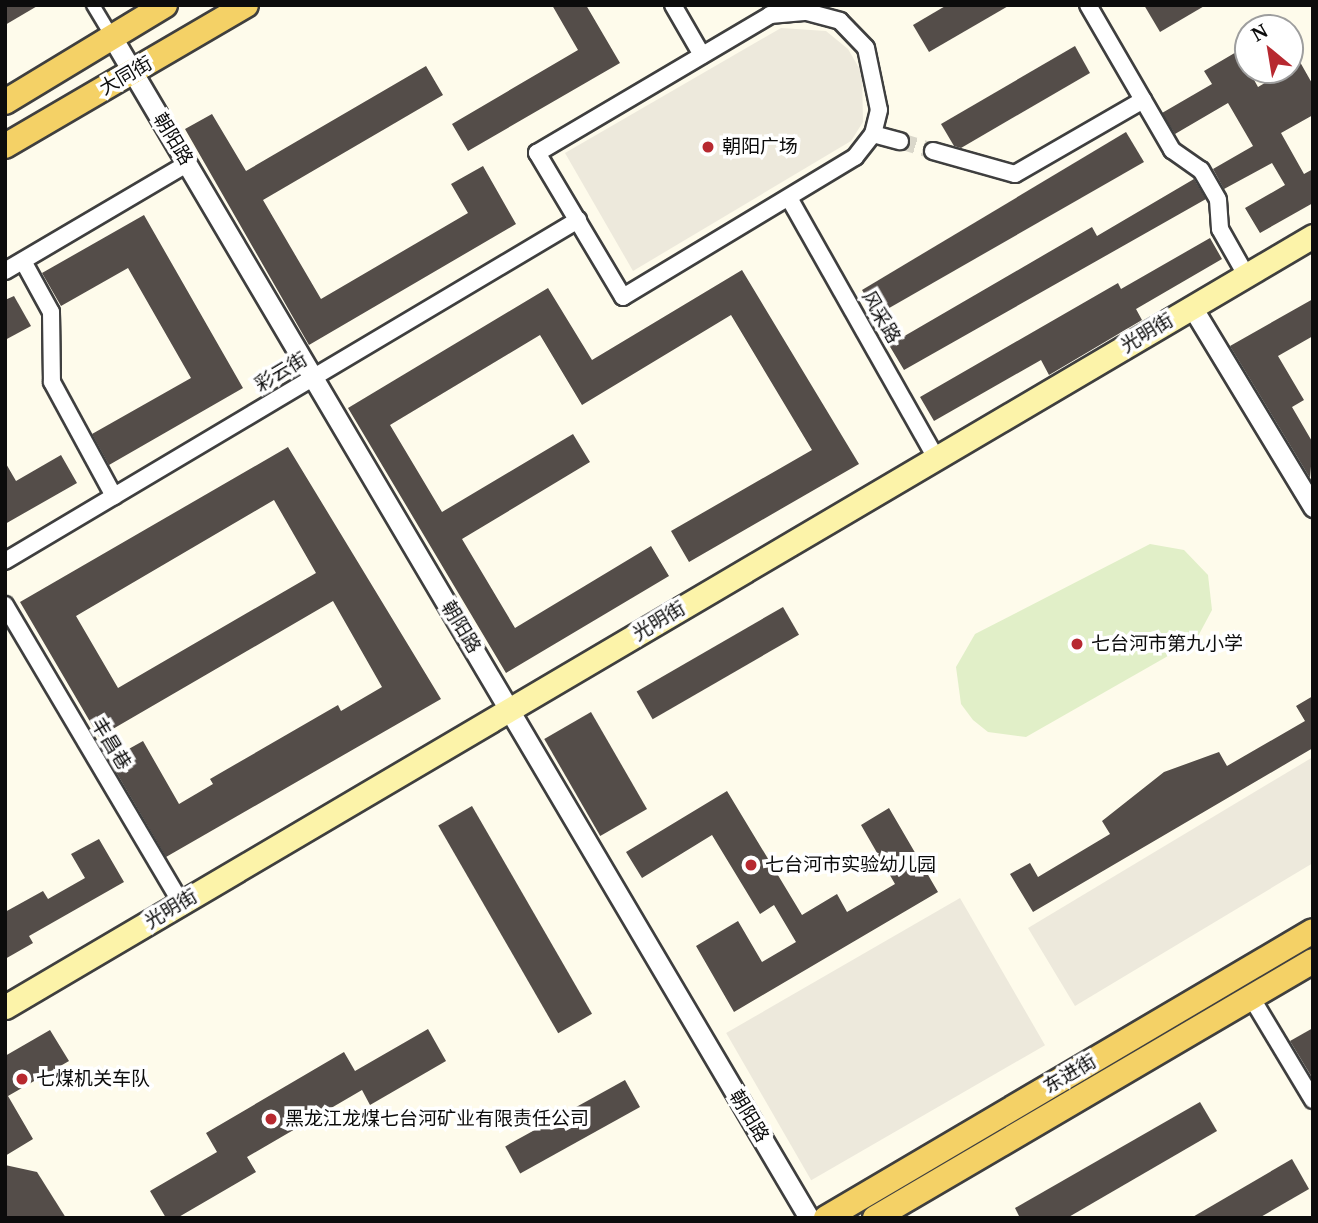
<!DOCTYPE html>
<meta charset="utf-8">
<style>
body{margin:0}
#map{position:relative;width:1318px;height:1223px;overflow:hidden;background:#fefbeb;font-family:"Noto Serif","Noto Sans SC",serif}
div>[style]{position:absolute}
.pitch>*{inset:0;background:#e1efc8}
.plaza>*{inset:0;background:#ede9dc;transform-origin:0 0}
.building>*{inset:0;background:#544d49;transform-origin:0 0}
.minor-tunnel>*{height:16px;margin-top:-8px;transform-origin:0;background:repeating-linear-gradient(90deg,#dad7ca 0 16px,transparent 0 24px)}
.roads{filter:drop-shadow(2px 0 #3f3f3f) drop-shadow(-2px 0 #3f3f3f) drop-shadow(0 2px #3f3f3f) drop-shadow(0 -2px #3f3f3f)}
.pedestrian>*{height:12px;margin:-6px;padding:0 6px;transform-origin:6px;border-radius:6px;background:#fff}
.minor>*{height:16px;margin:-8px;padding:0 8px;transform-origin:8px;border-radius:8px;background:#fff}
.tertiary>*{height:19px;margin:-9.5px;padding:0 9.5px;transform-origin:9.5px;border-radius:9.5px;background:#fff}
.secondary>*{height:23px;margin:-11.5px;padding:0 11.5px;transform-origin:11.5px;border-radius:11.5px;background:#fcf3a9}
.primary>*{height:24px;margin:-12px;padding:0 12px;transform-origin:12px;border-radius:12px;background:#f4d166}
.dots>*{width:19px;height:19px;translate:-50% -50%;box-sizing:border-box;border:4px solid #fff;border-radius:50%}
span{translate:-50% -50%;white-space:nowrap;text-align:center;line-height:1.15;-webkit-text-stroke:7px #fff;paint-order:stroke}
.street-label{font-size:19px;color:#0c0c0c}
.poi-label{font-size:19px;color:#0c0c0c}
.left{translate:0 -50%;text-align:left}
.frame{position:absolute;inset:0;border:7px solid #0c0c0c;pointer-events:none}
.north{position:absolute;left:1234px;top:14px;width:70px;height:70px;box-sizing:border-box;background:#fff;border:2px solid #9e9e9e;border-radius:50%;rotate:330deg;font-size:19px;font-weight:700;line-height:28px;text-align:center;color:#0c0c0c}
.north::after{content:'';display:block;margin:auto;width:24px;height:32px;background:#b72930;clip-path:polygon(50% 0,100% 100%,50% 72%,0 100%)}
</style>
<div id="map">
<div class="pitch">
<div style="clip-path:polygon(1150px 544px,1184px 550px,1208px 575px,1212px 610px,1196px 640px,1026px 737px,988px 732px,973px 720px,961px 704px,956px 667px,975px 634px)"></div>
</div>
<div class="plaza">
<div style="clip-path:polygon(781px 28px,826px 31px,848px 49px,862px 73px,863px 122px,851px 141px,633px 271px,565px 153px)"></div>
<div style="clip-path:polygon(1313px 757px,1313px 863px,1075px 1006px,1028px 928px)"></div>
<div style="left:960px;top:898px;width:170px;height:270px;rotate:60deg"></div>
</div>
<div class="building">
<div style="clip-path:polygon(5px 5px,39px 5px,5px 25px)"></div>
<div style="clip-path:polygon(552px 5px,586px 5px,620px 63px,468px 151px,452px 124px,578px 50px)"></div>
<div style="clip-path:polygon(947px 5px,1010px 5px,929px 52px,913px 25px)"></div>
<div style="clip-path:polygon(1144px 5px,1206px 5px,1160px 32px)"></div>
<div style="clip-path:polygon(1075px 46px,1090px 73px,961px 148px,954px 146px,941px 124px)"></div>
<div style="clip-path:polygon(1238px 51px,1258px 87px,1300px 62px,1313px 85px,1313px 115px,1281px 133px,1304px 174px,1313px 169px,1313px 203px,1260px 233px,1245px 208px,1285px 185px,1272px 163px,1224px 189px,1213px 169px,1253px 146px,1228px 103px,1175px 134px,1162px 113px,1212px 84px,1204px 71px)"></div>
<div style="clip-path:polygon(426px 66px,443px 95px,263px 200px,321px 299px,468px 213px,451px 184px,483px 166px,516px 224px,309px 345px,185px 129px,212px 114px,246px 171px)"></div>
<div style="clip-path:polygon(1126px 132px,1144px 162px,877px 315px,862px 290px)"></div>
<div style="clip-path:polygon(1194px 179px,1206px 199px,904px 370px,889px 345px,1092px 227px,1097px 236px)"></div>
<div style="clip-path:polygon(144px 215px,243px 388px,109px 465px,92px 434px,191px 378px,128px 268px,61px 306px,42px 273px)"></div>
<div style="clip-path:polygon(1210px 238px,1222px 259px,1136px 309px,1142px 320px,1049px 375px,1041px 360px,934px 421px,920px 397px,1118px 283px,1121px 289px)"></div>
<div style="clip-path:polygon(742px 270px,859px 464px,689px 562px,671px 531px,812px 450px,731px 315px,582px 405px,540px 335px,390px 425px,442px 512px,573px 434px,590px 462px,462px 539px,515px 628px,651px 546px,669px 576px,506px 673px,348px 408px,548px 288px,592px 360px)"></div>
<div style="clip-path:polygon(14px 296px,31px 326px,5px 340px,5px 300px)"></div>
<div style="clip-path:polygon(1313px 299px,1313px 336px,1278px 356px,1304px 400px,1292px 407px,1313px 443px,1310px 478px,1230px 346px)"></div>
<div style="clip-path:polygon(evenodd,288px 447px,441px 699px,166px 857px,109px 760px,143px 741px,179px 804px,213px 784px,210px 779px,338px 705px,341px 711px,382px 687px,333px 601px,99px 737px,20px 602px,288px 447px,274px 500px,316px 573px,118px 688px,76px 616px,274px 500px)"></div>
<div style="clip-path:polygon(61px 455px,77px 483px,5px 524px,5px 462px,16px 481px)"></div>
<div style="left:783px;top:607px;width:32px;height:169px;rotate:60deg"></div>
<div style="clip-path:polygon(1313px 696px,1313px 748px,1033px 912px,1010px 874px,1030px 863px,1038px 877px,1110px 834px,1102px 821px,1164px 772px,1219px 752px,1227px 766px,1305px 721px,1296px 706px)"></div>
<div style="left:591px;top:712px;width:112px;height:54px;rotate:60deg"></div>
<div style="clip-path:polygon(727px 791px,802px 915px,837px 894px,847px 912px,895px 884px,861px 825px,889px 808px,938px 892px,734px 1012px,696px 946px,738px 921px,762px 962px,796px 942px,774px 905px,760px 914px,712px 835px,642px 878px,626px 852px)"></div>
<div style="left:472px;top:806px;width:240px;height:39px;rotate:60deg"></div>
<div style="clip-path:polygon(99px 839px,124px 882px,29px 936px,33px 943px,5px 959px,5px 912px,43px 891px,48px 899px,85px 878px,71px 854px)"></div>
<div style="clip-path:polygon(1313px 1028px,1313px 1079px,1290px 1041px)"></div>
<div style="clip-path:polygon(428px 1029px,446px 1061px,370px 1105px,362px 1090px,247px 1157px,256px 1172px,177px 1218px,166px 1218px,150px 1191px,217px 1152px,206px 1133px,344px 1052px,355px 1071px)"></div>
<div style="clip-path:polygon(50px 1030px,69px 1061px,8px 1096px,33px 1139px,5px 1156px,5px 1056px)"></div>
<div style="left:625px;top:1080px;width:31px;height:137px;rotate:61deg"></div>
<div style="clip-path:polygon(1200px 1102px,1217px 1131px,1067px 1218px,1020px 1218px,1015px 1208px)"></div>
<div style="clip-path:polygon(1292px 1159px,1309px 1189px,1259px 1218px,1191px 1218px)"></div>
<div style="clip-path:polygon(5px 1165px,37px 1172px,66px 1218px,5px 1218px)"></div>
</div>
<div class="minor-tunnel">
<div style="left:900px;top:141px;width:34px;rotate:17deg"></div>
</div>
<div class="roads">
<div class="pedestrian">
<div style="left:93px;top:5px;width:37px;rotate:59deg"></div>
</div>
<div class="minor">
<div style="left:673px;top:5px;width:58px;rotate:59.9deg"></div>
<div style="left:1088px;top:5px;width:168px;rotate:59.9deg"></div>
<div style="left:1172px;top:150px;width:35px;rotate:35deg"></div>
<div style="left:1201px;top:170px;width:34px;rotate:60deg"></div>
<div style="left:1218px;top:200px;width:29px;rotate:86deg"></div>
<div style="left:1220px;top:229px;width:53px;rotate:60.5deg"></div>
<div style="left:807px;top:12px;width:34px;rotate:15deg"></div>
<div style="left:840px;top:21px;width:37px;rotate:46deg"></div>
<div style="left:866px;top:48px;width:63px;rotate:78.2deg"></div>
<div style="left:879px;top:110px;width:25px;rotate:104deg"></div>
<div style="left:873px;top:134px;width:29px;rotate:128deg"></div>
<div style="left:855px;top:157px;width:271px;rotate:148.9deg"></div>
<div style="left:623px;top:297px;width:168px;rotate:-120.8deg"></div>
<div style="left:537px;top:153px;width:271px;rotate:-30.6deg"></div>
<div style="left:770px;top:15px;width:37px;rotate:-5deg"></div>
<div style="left:873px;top:134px;width:28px;rotate:15deg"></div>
<div style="left:933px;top:151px;width:85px;rotate:15.7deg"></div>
<div style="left:1015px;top:174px;width:148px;rotate:-30deg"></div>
<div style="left:789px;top:198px;width:299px;rotate:60.5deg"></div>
<div style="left:23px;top:261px;width:58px;rotate:61.2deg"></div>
<div style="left:51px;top:312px;width:70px;rotate:89.2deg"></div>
<div style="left:52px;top:382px;width:130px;rotate:61.5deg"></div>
<div style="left:5px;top:271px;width:212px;rotate:-30.5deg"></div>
<div style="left:5px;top:561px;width:667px;rotate:-30.76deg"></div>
<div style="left:5px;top:605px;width:346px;rotate:59.4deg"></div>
<div style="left:1251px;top:997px;width:120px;rotate:59deg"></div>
</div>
<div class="tertiary">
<div style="left:112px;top:37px;width:1371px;rotate:59.45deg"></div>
<div style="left:1192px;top:307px;width:234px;rotate:58.8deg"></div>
</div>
<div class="secondary">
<div style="left:5px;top:1007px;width:1518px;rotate:-30.52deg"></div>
</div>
<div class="primary">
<div style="left:5px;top:102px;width:187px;rotate:-31.2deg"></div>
<div style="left:5px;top:146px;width:279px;rotate:-30.3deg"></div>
<div style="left:826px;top:1218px;width:565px;rotate:-30.51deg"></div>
<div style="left:875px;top:1218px;width:508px;rotate:-30.4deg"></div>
</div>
</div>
<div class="dots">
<div style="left:708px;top:147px;background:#b72930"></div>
<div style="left:1077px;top:644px;background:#b72930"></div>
<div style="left:751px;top:865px;background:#b72930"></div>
<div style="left:22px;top:1079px;background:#b72930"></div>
<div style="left:271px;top:1119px;background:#b72930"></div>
</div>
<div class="street-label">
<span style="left:126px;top:76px;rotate:-30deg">大同街</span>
<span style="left:173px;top:139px;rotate:59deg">朝阳路</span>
<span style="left:881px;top:317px;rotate:60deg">风采路</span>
<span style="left:1147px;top:333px;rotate:-31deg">光明街</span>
<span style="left:281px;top:372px;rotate:-31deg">彩云街</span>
<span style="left:659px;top:621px;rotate:-31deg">光明街</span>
<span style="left:461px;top:627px;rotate:59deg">朝阳路</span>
<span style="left:111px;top:744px;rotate:59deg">丰昌巷</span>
<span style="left:171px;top:909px;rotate:-31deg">光明街</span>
<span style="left:1070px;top:1074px;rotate:-31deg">东进街</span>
<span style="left:749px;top:1116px;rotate:59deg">朝阳路</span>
</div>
<div class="poi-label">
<span class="left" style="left:722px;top:147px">朝阳广场</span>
<span class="left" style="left:1091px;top:644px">七台河市第九小学</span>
<span class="left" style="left:765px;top:865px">七台河市实验幼儿园</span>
<span class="left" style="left:36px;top:1079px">七煤机关车队</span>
<span class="left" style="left:285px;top:1119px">黑龙江龙煤七台河矿业有限责任公司</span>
</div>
<div class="frame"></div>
<div class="north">N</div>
</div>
